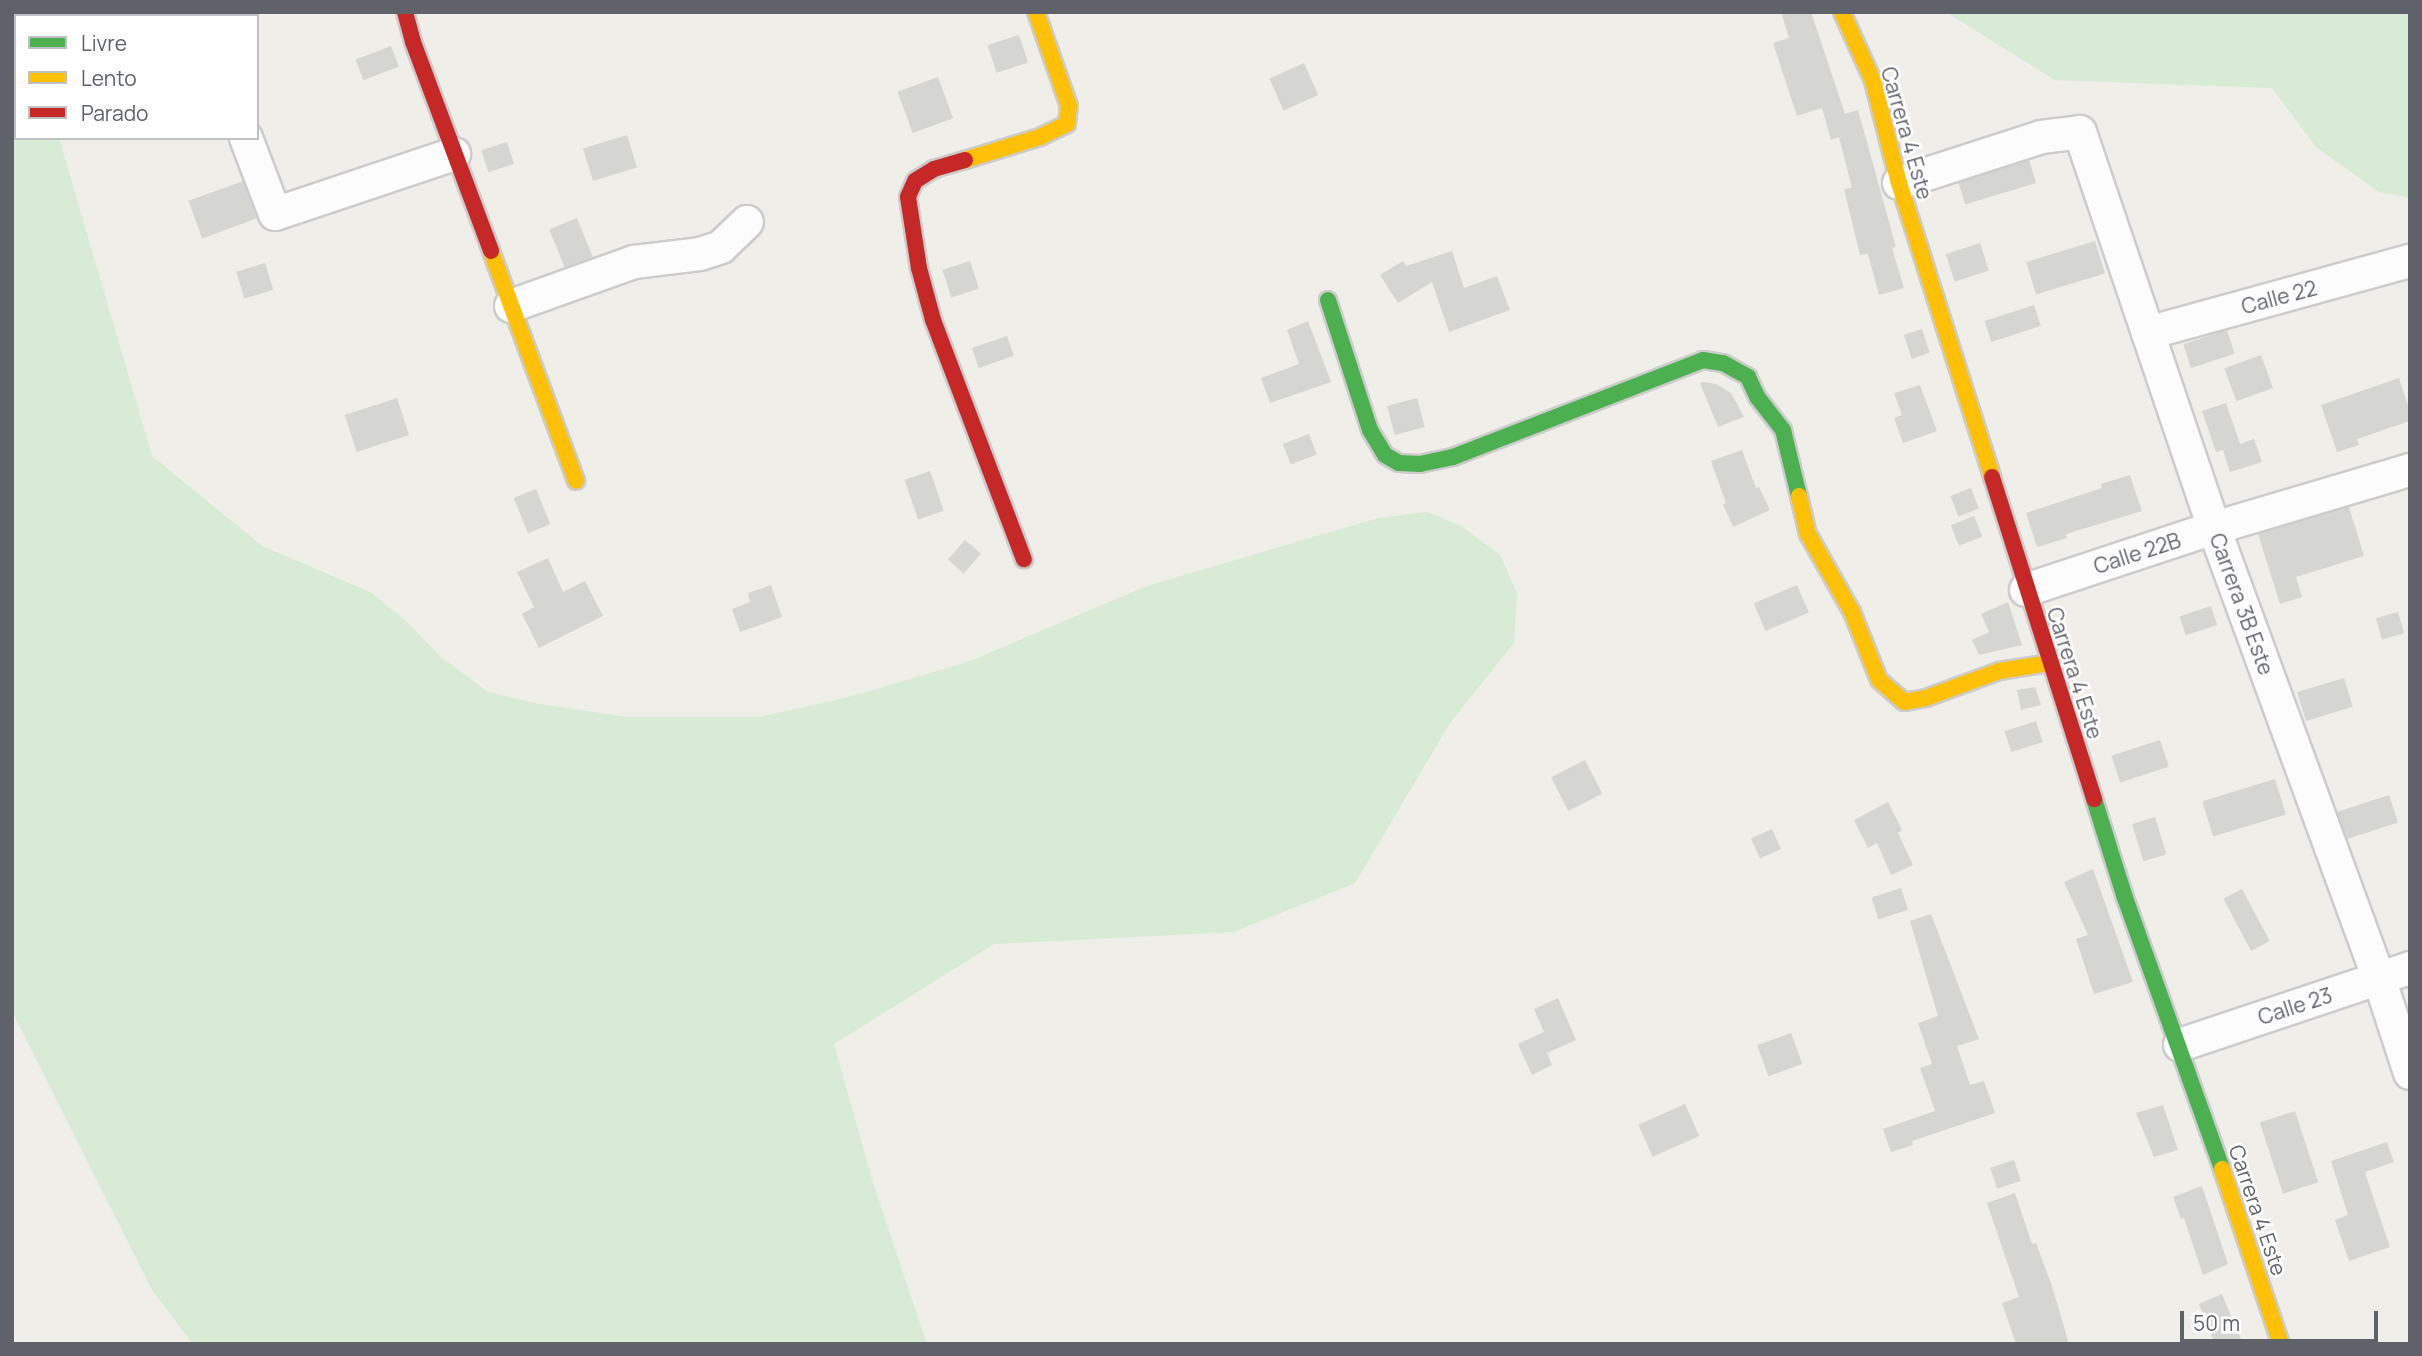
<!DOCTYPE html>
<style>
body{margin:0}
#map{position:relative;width:2422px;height:1356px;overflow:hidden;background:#efeee9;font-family:Manrope,sans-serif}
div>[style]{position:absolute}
.green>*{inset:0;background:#d7ebd5}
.building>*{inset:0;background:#d5d5d2;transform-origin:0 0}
.roads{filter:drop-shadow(2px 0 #ccc) drop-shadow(-2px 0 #ccc) drop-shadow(0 2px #ccc) drop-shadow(0 -2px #ccc)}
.street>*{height:32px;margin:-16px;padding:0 16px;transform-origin:16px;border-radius:16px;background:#fdfcfc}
.fast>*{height:16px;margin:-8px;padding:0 8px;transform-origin:8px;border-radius:8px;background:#4caf50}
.slow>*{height:16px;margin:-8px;padding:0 8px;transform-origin:8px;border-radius:8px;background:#ffc107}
.jam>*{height:16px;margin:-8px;padding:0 8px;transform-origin:8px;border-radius:8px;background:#c62828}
span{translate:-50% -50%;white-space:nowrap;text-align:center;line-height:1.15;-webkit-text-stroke:5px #fff;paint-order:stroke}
.street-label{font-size:21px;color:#5f6268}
.frame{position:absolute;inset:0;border:14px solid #5f6268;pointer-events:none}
.legend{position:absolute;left:14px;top:14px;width:245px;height:126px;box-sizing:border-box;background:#fff;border:2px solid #bfc0c3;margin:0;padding:9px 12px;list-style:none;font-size:21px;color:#5f6268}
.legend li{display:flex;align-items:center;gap:14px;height:35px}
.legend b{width:35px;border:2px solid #bfc0c3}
.scale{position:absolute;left:2180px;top:1311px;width:198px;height:32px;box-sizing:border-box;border:4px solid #5f6268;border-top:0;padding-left:9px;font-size:21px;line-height:24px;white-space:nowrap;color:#5f6268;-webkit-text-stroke:5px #fff;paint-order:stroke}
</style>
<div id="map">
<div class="green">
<div style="clip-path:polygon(12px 12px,22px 12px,23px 16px,16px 16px,16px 138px,59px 138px,152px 456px,262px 546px,370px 592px,405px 620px,442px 658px,488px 692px,539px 704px,627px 717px,760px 717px,849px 697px,968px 662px,1147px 586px,1378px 518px,1427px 512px,1461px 526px,1500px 555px,1517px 593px,1514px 643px,1450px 723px,1355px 883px,1233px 932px,994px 944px,834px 1044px,873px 1183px,927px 1344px,193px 1344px,152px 1290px,12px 1011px)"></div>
<div style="clip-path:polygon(1946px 12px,2410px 12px,2410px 198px,2379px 192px,2316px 147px,2272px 88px,2055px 80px)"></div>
</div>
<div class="building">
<div style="clip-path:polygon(1781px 12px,1811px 12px,1845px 114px,1858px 110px,1896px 247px,1892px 248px,1904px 288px,1879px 295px,1868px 254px,1860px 255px,1844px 189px,1852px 188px,1839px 137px,1831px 140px,1822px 108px,1797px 116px,1773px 43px,1789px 38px)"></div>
<div style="left:1019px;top:35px;width:29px;height:33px;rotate:72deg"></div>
<div style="left:391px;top:46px;width:22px;height:38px;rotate:69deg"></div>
<div style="left:1304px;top:63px;width:35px;height:38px;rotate:66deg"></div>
<div style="left:938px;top:77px;width:44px;height:43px;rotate:70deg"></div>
<div style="left:627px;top:135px;width:34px;height:46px;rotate:73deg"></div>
<div style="left:507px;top:142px;width:23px;height:27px;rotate:72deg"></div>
<div style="left:2029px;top:160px;width:24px;height:74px;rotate:73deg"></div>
<div style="left:243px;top:181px;width:40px;height:58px;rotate:70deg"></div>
<div style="left:577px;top:218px;width:42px;height:30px;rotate:68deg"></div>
<div style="left:2095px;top:241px;width:34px;height:72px;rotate:73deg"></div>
<div style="left:1980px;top:243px;width:29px;height:36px;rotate:72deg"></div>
<div style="clip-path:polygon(1452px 251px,1464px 288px,1497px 276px,1510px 310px,1449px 332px,1432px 282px,1398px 303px,1380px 275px,1403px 261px,1406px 266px)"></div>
<div style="left:970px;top:261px;width:29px;height:29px;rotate:72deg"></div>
<div style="left:265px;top:263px;width:28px;height:30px;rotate:73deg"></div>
<div style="left:2034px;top:305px;width:22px;height:52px;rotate:72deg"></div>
<div style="clip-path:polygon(1308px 321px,1331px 382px,1270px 403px,1261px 378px,1299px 364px,1287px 330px)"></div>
<div style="left:1922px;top:329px;width:25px;height:19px;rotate:72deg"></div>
<div style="left:2227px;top:330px;width:25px;height:46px;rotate:72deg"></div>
<div style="left:1007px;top:336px;width:21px;height:37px;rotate:71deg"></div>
<div style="left:2261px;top:355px;width:35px;height:39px;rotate:70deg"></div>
<div style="clip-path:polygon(2399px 378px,2410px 411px,2410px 421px,2357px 439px,2359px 445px,2337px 452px,2321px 405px)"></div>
<div style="clip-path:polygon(1704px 382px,1716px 384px,1731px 393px,1744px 417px,1718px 427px,1700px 383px)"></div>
<div style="clip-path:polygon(1920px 385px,1937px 431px,1903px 443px,1894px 418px,1902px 415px,1894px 393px)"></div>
<div style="left:397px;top:398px;width:39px;height:55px;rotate:72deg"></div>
<div style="left:1417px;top:398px;width:30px;height:31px;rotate:75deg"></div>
<div style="clip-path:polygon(2226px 403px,2240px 444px,2254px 439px,2262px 462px,2230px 472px,2223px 450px,2216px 452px,2202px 411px)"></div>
<div style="left:1309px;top:434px;width:22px;height:28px;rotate:69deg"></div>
<div style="clip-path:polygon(1742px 450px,1756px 488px,1759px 487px,1770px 510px,1733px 527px,1723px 504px,1726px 503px,1711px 461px)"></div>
<div style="left:930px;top:471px;width:42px;height:27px;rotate:71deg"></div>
<div style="clip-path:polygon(2130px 475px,2142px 511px,2066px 534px,2067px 538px,2037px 547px,2026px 513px,2102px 488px,2101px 484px)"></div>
<div style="left:1971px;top:488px;width:22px;height:22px;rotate:69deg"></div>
<div style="left:536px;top:489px;width:38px;height:24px;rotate:68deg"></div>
<div style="clip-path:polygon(2349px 507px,2364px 556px,2296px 577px,2302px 597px,2280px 604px,2258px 534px)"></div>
<div style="left:1974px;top:516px;width:22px;height:25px;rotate:68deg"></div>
<div style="left:965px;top:540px;width:21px;height:26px;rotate:41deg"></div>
<div style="clip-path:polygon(548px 558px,563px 592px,585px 581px,603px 616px,539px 648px,522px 614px,534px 607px,517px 572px)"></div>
<div style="clip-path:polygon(771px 585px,782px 617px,740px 632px,732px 609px,750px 602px,748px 593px)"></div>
<div style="left:1797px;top:585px;width:30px;height:47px;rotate:67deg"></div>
<div style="clip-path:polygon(2008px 602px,2022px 645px,1979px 655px,1972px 640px,1989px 632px,1981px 614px)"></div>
<div style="left:2211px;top:606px;width:20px;height:33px;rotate:72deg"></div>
<div style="left:2398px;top:612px;width:22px;height:23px;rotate:74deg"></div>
<div style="left:2344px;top:678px;width:30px;height:49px;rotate:73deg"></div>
<div style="clip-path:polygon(2035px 687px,2041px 705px,2021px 710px,2017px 690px)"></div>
<div style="left:2036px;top:721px;width:22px;height:33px;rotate:72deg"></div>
<div style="left:2160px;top:740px;width:28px;height:51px;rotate:72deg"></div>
<div style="left:1585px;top:760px;width:38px;height:38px;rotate:63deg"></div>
<div style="left:2275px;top:779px;width:37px;height:76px;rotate:73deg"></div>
<div style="left:2389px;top:795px;width:29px;height:54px;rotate:72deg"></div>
<div style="clip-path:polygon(1888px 802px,1902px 830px,1898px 833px,1913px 865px,1891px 875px,1877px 843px,1868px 848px,1854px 820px)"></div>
<div style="left:2155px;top:817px;width:39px;height:24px;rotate:73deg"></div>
<div style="left:1772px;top:829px;width:22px;height:23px;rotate:66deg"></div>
<div style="clip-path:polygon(2093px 869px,2133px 982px,2094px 994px,2076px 939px,2088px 935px,2064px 882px)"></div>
<div style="left:1901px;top:888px;width:23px;height:31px;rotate:72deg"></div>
<div style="left:2242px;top:889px;width:59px;height:21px;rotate:62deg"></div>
<div style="clip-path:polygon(1931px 914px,1979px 1039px,1957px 1046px,1970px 1085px,1984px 1081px,1995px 1113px,1912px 1141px,1913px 1145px,1891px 1152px,1883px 1129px,1935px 1111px,1920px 1068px,1932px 1064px,1918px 1023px,1938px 1016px,1910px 921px)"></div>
<div style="clip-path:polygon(1558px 998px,1576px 1040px,1547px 1053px,1552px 1065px,1532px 1075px,1518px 1044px,1544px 1032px,1534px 1009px)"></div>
<div style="left:1791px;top:1033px;width:33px;height:36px;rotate:70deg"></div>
<div style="left:1685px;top:1104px;width:35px;height:51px;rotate:66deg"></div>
<div style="clip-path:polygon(2163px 1105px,2178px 1150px,2154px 1157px,2136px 1113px)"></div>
<div style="left:2295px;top:1111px;width:75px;height:37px;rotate:72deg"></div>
<div style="clip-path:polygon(2387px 1142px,2394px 1162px,2365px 1172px,2390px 1247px,2349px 1261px,2335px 1220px,2348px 1215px,2331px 1161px)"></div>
<div style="left:2014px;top:1160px;width:22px;height:25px;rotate:72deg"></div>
<div style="clip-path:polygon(2202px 1186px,2228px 1264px,2203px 1275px,2184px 1218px,2181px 1219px,2173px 1197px)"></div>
<div style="clip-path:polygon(2015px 1193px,2032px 1244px,2036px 1243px,2052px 1286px,2069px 1344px,2016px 1344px,2002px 1303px,2019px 1297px,1987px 1203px)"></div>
<div style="clip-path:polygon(2222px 1294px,2230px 1314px,2243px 1344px,2215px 1344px,2199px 1304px)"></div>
</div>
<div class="roads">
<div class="street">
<div style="left:220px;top:16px;width:4px;rotate:-76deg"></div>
<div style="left:246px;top:138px;width:81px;rotate:69.1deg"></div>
<div style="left:275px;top:214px;width:189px;rotate:-18.5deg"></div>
<div style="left:1899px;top:183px;width:149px;rotate:-17.9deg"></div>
<div style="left:2041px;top:137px;width:39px;rotate:-7deg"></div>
<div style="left:2080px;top:132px;width:418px;rotate:71.3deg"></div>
<div style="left:2214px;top:528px;width:479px;rotate:69.9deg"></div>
<div style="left:2379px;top:978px;width:100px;rotate:71.9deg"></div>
<div style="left:511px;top:306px;width:131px;rotate:-19.7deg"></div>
<div style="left:634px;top:262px;width:66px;rotate:-6.9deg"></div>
<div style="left:700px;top:254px;width:22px;rotate:-18deg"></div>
<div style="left:721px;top:247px;width:36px;rotate:-44deg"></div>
<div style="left:2148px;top:333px;width:272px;rotate:-15.4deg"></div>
<div style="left:2026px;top:590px;width:198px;rotate:-18.3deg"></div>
<div style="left:2214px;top:528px;width:204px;rotate:-16.5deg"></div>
<div style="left:2180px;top:1045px;width:243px;rotate:-18.5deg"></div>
</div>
<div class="fast">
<div style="left:1328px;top:300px;width:137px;rotate:72.1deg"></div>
<div style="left:1370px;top:430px;width:29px;rotate:59deg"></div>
<div style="left:1385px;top:455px;width:16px;rotate:30deg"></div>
<div style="left:1399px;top:463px;width:21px;rotate:3deg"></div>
<div style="left:1420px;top:464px;width:34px;rotate:-12deg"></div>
<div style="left:1453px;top:457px;width:268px;rotate:-21.2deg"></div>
<div style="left:1703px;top:360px;width:20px;rotate:9deg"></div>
<div style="left:1723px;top:363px;width:29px;rotate:29deg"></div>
<div style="left:1748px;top:377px;width:23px;rotate:65deg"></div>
<div style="left:1758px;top:398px;width:41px;rotate:52deg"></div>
<div style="left:1783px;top:430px;width:68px;rotate:76.4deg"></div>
<div style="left:2094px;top:799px;width:101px;rotate:72.6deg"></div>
<div style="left:2124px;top:895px;width:291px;rotate:70.3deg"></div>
</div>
<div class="slow">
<div style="left:1842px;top:12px;width:76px;rotate:65.8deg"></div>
<div style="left:1873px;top:81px;width:105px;rotate:75.7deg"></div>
<div style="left:1899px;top:183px;width:308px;rotate:72.4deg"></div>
<div style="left:965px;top:160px;width:78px;rotate:-17deg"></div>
<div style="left:1040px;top:137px;width:30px;rotate:-26deg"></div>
<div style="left:1067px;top:124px;width:18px;rotate:-84deg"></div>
<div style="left:1069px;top:106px;width:100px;rotate:-109.3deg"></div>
<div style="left:491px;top:251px;width:245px;rotate:69.7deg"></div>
<div style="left:1799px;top:496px;width:39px;rotate:77deg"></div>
<div style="left:1808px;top:534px;width:90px;rotate:60.6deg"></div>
<div style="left:1852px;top:612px;width:73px;rotate:68.3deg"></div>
<div style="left:1879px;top:680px;width:33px;rotate:41deg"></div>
<div style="left:1904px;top:702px;width:22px;rotate:-10deg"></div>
<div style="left:1926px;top:698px;width:78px;rotate:-20.3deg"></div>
<div style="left:1999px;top:671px;width:52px;rotate:-8.9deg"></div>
<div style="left:2222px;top:1169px;width:185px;rotate:71.4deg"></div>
</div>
<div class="jam">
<div style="left:405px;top:12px;width:31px;rotate:75deg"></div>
<div style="left:413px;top:42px;width:223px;rotate:69.5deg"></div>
<div style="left:965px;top:160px;width:32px;rotate:164deg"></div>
<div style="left:934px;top:169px;width:22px;rotate:148deg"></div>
<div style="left:915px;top:181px;width:17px;rotate:114deg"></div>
<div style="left:908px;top:197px;width:72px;rotate:81.2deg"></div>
<div style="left:919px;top:268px;width:54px;rotate:74.9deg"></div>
<div style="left:933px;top:320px;width:256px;rotate:69.2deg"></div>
<div style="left:1992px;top:477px;width:338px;rotate:72.4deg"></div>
</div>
</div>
<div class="street-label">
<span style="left:1907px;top:133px;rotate:74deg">Carrera 4 Este</span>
<span style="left:2279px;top:297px;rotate:-15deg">Calle 22</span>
<span style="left:2137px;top:553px;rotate:-18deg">Calle 22B</span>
<span style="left:2242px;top:604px;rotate:70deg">Carrera 3B Este</span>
<span style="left:2075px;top:673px;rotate:72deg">Carrera 4 Este</span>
<span style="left:2295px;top:1006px;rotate:-18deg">Calle 23</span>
<span style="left:2258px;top:1210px;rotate:71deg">Carrera 4 Este</span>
</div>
<div class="frame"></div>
<ul class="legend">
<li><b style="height:9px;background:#4caf50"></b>Livre</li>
<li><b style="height:9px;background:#ffc107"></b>Lento</li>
<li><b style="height:9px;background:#c62828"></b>Parado</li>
</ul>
<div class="scale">50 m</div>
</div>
